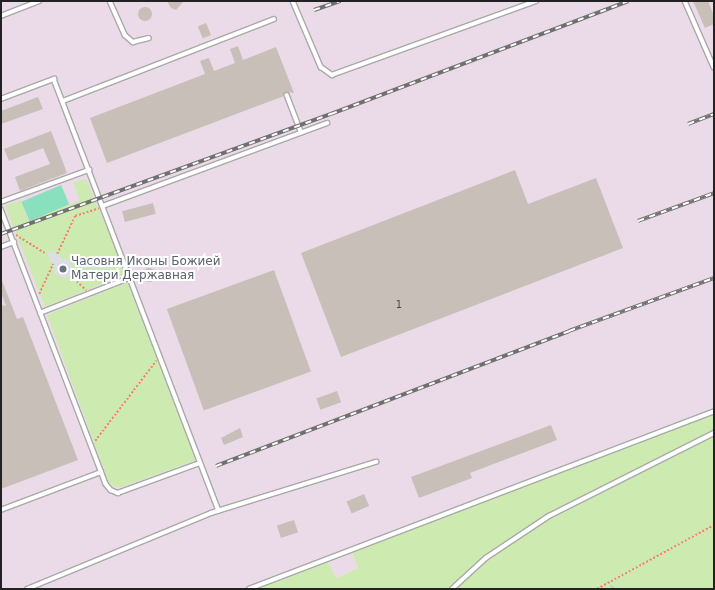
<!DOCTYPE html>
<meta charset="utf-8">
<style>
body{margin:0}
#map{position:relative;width:715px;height:590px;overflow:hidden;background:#f2efe9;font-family:"DejaVu Sans",sans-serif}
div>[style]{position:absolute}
.industrial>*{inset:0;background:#ebdbe8}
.grass>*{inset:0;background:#cdebb0}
.pitch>*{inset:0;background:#88e0be;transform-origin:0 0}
.plaza>*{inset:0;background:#dddde8}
.stream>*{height:2px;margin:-1px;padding:0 1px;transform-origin:1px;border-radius:1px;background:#aad3df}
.building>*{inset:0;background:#c7bfb8;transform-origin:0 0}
.round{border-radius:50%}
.path>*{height:1.5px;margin-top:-0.75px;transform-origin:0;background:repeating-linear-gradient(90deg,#fa8072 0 2px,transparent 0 4px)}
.roads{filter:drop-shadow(1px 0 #a9a9a9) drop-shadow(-1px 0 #a9a9a9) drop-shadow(0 1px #a9a9a9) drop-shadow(0 -1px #a9a9a9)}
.lane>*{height:3.5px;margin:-1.75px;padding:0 1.75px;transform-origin:1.75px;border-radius:1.75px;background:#fff}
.rail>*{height:3.5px;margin-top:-1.75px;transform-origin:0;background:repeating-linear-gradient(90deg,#fff 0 6px,#707070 0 12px);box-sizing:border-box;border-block:1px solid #707070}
.dots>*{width:11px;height:11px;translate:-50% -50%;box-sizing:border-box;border:2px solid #fff;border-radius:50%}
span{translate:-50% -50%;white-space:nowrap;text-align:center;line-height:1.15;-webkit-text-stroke:4px #fff;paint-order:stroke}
.number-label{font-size:10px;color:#4b4948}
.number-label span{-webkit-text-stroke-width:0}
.worship-label{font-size:12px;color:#5b616d}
.left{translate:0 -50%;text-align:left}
.frame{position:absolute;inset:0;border:2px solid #222;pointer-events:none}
</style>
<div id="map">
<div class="industrial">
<div style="clip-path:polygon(1px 1px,714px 1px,714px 414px,352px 552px,358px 568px,335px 578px,328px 562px,258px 589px,1px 589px)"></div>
</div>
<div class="grass">
<div style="clip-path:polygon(86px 179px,126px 274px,45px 307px,5px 206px,21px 200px,28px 219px,80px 201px,73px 182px)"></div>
<div style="clip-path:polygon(128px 282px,196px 458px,194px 461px,122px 487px,115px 487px,108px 481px,47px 315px)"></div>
<div style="clip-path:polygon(714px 414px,714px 589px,258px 589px,328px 562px,336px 578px,358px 568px,352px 552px)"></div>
</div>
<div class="pitch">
<div style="left:61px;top:185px;width:21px;height:43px;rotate:67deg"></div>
</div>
<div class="plaza">
<div style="clip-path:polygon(52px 251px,63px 259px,70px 261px,73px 270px,71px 276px,63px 278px,54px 273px,55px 267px,47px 254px)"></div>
</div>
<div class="stream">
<div style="left:611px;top:586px;width:5px;rotate:37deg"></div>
</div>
<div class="building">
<div style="clip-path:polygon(167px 1px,184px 1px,176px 10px,171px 8px)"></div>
<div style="clip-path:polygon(693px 1px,708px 1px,714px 16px,714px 24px,705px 28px)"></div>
<div class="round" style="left:138px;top:7px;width:14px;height:14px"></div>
<div style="left:206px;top:23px;width:13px;height:9px;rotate:67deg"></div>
<div style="clip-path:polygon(238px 46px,243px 60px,276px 47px,294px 93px,286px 92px,284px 96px,107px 163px,90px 118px,205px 74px,200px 61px,209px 58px,214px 71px,235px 63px,230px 49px)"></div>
<div style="clip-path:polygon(38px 97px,43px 109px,1px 124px,1px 111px)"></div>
<div style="clip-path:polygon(51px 131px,67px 173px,20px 191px,15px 177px,50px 164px,43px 148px,9px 161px,4px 149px)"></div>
<div style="clip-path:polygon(515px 170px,528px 204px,596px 178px,623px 248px,341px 357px,301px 253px)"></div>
<div style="left:153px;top:203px;width:11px;height:32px;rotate:75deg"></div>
<div class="round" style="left:142px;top:268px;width:14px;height:14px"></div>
<div style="left:274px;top:270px;width:108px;height:114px;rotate:70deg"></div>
<div style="clip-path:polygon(1px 278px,17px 319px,23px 317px,78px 460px,1px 489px,1px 305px,6px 306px,1px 293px)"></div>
<div style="left:337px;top:391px;width:12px;height:22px;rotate:70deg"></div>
<div style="clip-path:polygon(551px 425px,557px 440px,470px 473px,472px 478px,419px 498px,411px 477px)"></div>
<div style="clip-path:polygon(240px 428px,243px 437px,224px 445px,221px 438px)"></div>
<div style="left:364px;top:494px;width:13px;height:19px;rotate:67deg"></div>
<div style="left:294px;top:520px;width:13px;height:18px;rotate:72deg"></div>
</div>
<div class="path">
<div style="left:16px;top:235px;width:36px;rotate:32deg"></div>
<div style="left:57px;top:254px;width:42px;rotate:-64.7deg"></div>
<div style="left:75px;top:216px;width:25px;rotate:-18deg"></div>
<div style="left:71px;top:276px;width:21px;rotate:43deg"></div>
<div style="left:39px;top:294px;width:33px;rotate:-65deg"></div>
<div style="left:95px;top:441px;width:101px;rotate:-52.7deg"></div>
<div style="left:597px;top:589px;width:133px;rotate:-28.7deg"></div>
</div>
<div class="roads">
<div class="lane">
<div style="left:110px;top:1px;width:37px;rotate:66deg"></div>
<div style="left:125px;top:35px;width:11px;rotate:41deg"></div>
<div style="left:133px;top:42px;width:16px;rotate:-14deg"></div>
<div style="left:293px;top:1px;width:72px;rotate:67deg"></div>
<div style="left:321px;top:67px;width:14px;rotate:36deg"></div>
<div style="left:332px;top:75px;width:217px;rotate:-19.9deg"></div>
<div style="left:685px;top:1px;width:72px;rotate:66.3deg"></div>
<div style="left:1px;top:16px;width:41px;rotate:-21.5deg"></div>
<div style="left:287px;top:95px;width:40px;rotate:69deg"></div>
<div style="left:1px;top:99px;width:57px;rotate:-20.7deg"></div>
<div style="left:54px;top:79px;width:462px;rotate:69.1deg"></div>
<div style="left:63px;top:101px;width:226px;rotate:-21.2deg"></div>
<div style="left:1px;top:202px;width:94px;rotate:-20deg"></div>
<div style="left:103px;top:206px;width:239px;rotate:-20.3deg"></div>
<div style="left:1px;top:209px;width:294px;rotate:69.1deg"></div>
<div style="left:106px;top:484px;width:8px;rotate:50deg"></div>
<div style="left:111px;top:490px;width:8px;rotate:23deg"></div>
<div style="left:118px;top:493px;width:87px;rotate:-20.1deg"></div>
<div style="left:1px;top:247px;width:14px;rotate:-21deg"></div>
<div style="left:40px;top:313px;width:99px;rotate:-21.4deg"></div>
<div style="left:1px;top:510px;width:107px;rotate:-20.8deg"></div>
<div style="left:27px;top:589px;width:199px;rotate:-22.4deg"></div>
<div style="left:211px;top:513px;width:173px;rotate:-17.2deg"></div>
<div style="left:249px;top:589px;width:498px;rotate:-20.9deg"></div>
<div style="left:452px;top:589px;width:46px;rotate:-42.4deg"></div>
<div style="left:486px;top:558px;width:76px;rotate:-33.7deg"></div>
<div style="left:549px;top:516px;width:185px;rotate:-26.7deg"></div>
</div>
</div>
<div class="rail">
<div style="left:314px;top:10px;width:28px;rotate:-19deg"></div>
<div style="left:688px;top:124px;width:28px;rotate:-21deg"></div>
<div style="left:638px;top:221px;width:81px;rotate:-20.2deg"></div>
<div style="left:1px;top:234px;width:351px;rotate:-20deg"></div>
<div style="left:331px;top:114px;width:318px;rotate:-20.8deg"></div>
<div style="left:216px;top:466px;width:378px;rotate:-20.9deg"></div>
<div style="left:569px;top:331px;width:154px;rotate:-20.1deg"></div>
</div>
<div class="dots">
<div style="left:63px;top:269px;background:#6b7280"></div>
</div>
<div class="number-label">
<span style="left:399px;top:305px">1</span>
</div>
<div class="worship-label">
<span class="left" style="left:71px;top:269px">Часовня Иконы Божией<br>Матери Державная</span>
</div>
<div class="frame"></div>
</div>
